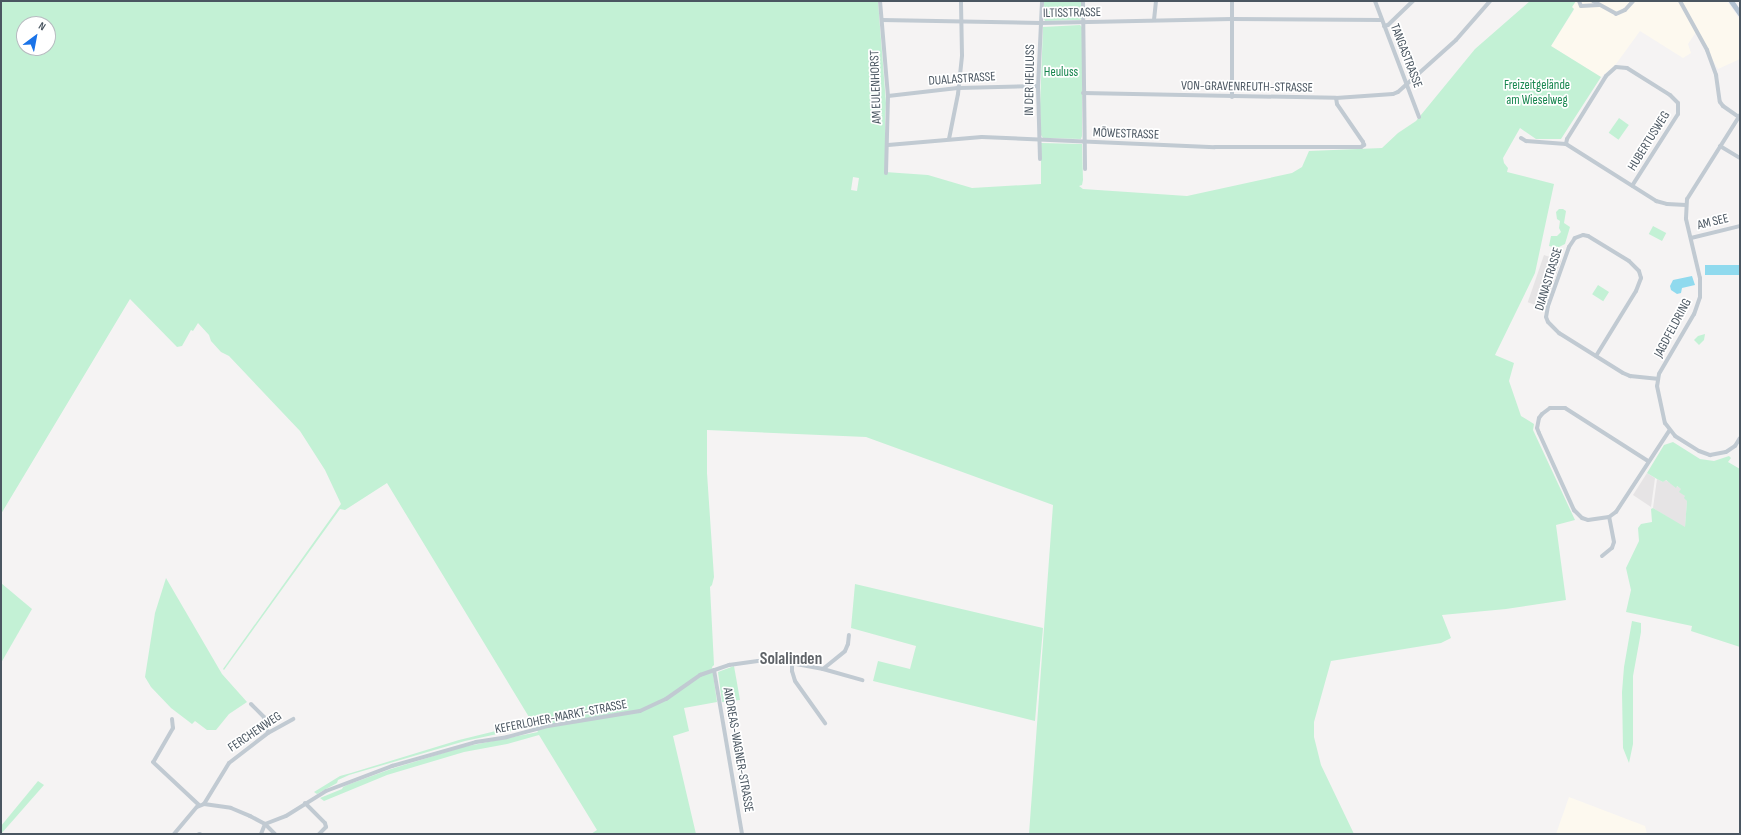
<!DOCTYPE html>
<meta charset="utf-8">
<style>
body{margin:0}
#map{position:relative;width:1741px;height:835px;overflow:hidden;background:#f5f3f3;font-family:"Sofia Sans Condensed",sans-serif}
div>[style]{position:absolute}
.commercial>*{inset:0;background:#fdf9ef}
.education>*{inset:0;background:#e6e4e5;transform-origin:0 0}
.green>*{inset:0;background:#c3f1d5;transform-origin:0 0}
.water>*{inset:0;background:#90daee;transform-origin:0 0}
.minor>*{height:4px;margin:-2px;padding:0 2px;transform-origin:2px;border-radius:2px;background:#c1cad2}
.major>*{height:5px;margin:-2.5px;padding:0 2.5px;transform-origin:2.5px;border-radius:2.5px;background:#b3c2d1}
span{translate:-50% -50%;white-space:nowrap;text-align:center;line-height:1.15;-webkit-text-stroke:3.5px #fff;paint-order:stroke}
.street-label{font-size:13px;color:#4a5661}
.park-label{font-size:13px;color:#17864f}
.district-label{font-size:17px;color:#5f6368;font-weight:700}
.frame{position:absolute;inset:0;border:2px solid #4a5661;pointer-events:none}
.north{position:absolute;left:16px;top:16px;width:40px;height:40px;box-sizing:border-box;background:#fff;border:1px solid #b7bbc0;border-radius:50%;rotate:32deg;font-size:11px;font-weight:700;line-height:16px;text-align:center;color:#4a5661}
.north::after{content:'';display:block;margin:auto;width:14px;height:18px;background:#1a73e8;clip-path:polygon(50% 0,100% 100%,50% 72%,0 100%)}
</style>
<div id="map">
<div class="commercial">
<div style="clip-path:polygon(1576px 1px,1727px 1px,1740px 20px,1740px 59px,1718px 69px,1696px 32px,1688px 44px,1691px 53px,1683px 58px,1640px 31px,1616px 64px,1601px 77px,1551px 46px,1574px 10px,1572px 7px)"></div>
<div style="clip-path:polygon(1569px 797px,1645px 826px,1647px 834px,1556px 834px)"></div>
</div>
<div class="education">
<div style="left:1544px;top:255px;width:18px;height:50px;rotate:19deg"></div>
<div style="clip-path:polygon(1647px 473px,1655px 478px,1651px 507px,1633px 495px)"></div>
<div style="clip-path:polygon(1657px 479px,1663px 482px,1665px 480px,1682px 489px,1687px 501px,1685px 528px,1653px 508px)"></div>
</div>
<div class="green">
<div style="clip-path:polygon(evenodd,1px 1px,878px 1px,886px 103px,885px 117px,885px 172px,928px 175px,972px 188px,1041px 184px,1041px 143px,1082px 144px,1083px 180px,1082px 185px,1079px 186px,1083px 189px,1187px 196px,1292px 173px,1302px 167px,1309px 151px,1382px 148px,1398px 133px,1416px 121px,1475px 49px,1530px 1px,1576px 1px,1572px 7px,1574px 9px,1551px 46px,1601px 77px,1561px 139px,1536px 139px,1520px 128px,1503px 158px,1504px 163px,1508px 168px,1507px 172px,1554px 184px,1535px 273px,1495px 355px,1514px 363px,1509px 381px,1521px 416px,1534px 424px,1533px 430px,1575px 520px,1556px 525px,1566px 600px,1506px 609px,1442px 615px,1451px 638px,1441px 643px,1331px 661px,1314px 722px,1314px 737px,1321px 765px,1354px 834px,1029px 834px,1053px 505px,866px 437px,707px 430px,707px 473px,714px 577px,712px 585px,710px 587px,714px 665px,712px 667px,717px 702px,684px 708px,689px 731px,673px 736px,696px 834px,591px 834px,597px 830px,539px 735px,507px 744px,464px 752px,387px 775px,324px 801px,320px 798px,342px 789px,343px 787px,347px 785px,391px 769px,463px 747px,538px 732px,534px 726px,465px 741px,349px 775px,338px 780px,337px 783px,317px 794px,314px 792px,340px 776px,351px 773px,459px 740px,532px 722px,387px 483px,345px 510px,340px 509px,224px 670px,223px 669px,341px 504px,325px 470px,300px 431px,229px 356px,221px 352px,211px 341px,209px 335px,198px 323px,193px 331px,191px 330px,182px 346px,177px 347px,130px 299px,1px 514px,1px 1px,24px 24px,48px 24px,48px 48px,24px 48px,24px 24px,1px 1px,853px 177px,859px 178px,857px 191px,851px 190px,853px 177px)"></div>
<div style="clip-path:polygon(1044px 1px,1082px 1px,1082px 18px,1080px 20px,1045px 21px,1044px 19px)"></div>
<div style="clip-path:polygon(1080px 25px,1082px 27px,1082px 136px,1081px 139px,1043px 138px,1041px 135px,1040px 107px,1043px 27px)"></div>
<div style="left:1619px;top:118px;width:12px;height:18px;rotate:35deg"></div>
<div style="clip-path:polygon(1559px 209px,1563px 209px,1566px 211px,1564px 223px,1570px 227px,1565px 244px,1557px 248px,1549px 246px,1551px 236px,1557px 236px,1561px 232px,1559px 228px,1560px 221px,1557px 219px,1556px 212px)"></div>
<div style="left:1653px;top:226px;width:15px;height:9px;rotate:28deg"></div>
<div style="left:1598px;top:285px;width:13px;height:11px;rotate:32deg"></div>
<div style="clip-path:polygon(1705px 334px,1704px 340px,1699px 345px,1694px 340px,1698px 336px)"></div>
<div style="clip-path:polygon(1673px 442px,1700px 459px,1714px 461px,1729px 456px,1731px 458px,1728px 462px,1740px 469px,1740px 647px,1691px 631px,1692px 626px,1626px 612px,1631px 590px,1626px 568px,1639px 541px,1638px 528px,1641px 524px,1652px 522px,1651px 509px,1653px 508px,1685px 527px,1687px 501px,1684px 498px,1685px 496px,1679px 492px,1681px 489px,1677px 486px,1676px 488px,1666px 480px,1663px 482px,1657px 479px,1647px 473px,1664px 445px)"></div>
<div style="clip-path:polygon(166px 578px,222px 674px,247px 702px,229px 714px,216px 730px,207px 730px,195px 721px,192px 724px,171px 708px,151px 687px,145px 677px,155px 613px)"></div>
<div style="clip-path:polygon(1px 583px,32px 609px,1px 663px)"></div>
<div style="clip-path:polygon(855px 584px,1043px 628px,1035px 721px,873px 681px,878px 661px,910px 669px,916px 646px,851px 628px)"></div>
<div style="clip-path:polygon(1632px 621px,1641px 623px,1641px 632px,1633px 676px,1633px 744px,1629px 763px,1623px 748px,1622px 692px,1624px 667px)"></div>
<div style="clip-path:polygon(734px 666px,740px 700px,722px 702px,718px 672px)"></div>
<div style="clip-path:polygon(38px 781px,44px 785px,1px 834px,1px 826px)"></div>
</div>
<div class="water">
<div style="left:1740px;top:265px;width:10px;height:35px;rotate:90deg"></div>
<div style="clip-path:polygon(1692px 276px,1695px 285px,1682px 288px,1681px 293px,1677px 294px,1671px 290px,1670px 286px,1673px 280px)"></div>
</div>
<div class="minor">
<div style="left:880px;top:1px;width:95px;rotate:85.2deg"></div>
<div style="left:888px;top:96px;width:77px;rotate:91.5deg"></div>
<div style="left:1083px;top:1px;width:168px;rotate:89.3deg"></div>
<div style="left:1375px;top:1px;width:124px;rotate:69.2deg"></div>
<div style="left:1579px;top:1px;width:5px;rotate:68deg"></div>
<div style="left:1581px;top:6px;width:18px;rotate:-3deg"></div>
<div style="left:1593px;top:1px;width:26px;rotate:29deg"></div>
<div style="left:1616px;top:14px;width:10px;rotate:-24deg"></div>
<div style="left:1625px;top:10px;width:12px;rotate:-48deg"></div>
<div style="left:1680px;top:1px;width:56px;rotate:61.1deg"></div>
<div style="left:1707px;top:50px;width:27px;rotate:70deg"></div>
<div style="left:1716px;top:75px;width:27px;rotate:82deg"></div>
<div style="left:1720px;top:102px;width:5px;rotate:53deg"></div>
<div style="left:1723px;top:106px;width:19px;rotate:35deg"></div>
<div style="left:882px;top:20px;width:159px;rotate:1.1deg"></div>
<div style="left:1041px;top:23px;width:191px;rotate:-1.2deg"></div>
<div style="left:1232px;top:19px;width:149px;rotate:0.4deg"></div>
<div style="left:1154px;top:20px;width:19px;rotate:-84deg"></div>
<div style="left:1384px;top:26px;width:4px;rotate:-14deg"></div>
<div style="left:1388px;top:25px;width:35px;rotate:-44deg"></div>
<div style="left:1083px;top:93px;width:253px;rotate:1.1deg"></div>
<div style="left:1336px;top:98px;width:57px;rotate:-4deg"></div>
<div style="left:1393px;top:94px;width:5px;rotate:-22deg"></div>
<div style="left:1398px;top:92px;width:78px;rotate:-41.9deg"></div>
<div style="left:1456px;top:40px;width:52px;rotate:-48.9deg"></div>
<div style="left:888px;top:96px;width:70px;rotate:-6.5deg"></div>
<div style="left:958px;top:88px;width:80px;rotate:-1.4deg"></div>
<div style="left:1232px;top:97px;width:96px;rotate:-90deg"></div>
<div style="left:1740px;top:115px;width:99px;rotate:122.2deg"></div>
<div style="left:1687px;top:199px;width:20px;rotate:93deg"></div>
<div style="left:1686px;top:219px;width:61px;rotate:76.7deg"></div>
<div style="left:1700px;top:278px;width:19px;rotate:90deg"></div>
<div style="left:1700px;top:297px;width:18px;rotate:109deg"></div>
<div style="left:1694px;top:314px;width:69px;rotate:120.3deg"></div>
<div style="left:1659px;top:374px;width:12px;rotate:99deg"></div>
<div style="left:1657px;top:386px;width:38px;rotate:78deg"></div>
<div style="left:1665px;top:423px;width:16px;rotate:52deg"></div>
<div style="left:1675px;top:436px;width:28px;rotate:32deg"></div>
<div style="left:1699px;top:451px;width:12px;rotate:20deg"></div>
<div style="left:1710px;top:455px;width:16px;rotate:-11deg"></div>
<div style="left:1726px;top:452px;width:11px;rotate:-34deg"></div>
<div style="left:1735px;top:446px;width:9px;rotate:-58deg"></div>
<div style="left:1521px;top:138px;width:6px;rotate:31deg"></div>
<div style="left:1526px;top:141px;width:40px;rotate:4.3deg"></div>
<div style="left:1566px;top:144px;width:107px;rotate:32.3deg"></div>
<div style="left:1656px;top:201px;width:11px;rotate:15deg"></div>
<div style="left:1667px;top:204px;width:19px;rotate:3deg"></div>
<div style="left:949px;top:139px;width:46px;rotate:-78.7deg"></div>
<div style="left:958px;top:94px;width:39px;rotate:-84deg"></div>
<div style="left:962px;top:55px;width:54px;rotate:-91.1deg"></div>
<div style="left:1566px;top:144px;width:5px;rotate:-79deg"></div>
<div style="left:1567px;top:139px;width:74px;rotate:-58.2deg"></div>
<div style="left:1606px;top:76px;width:13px;rotate:-42deg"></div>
<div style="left:1616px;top:67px;width:11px;rotate:5deg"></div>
<div style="left:1627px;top:68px;width:51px;rotate:32.1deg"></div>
<div style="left:1670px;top:95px;width:11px;rotate:45deg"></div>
<div style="left:1678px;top:103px;width:11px;rotate:90deg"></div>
<div style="left:1678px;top:114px;width:85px;rotate:122.6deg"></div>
<div style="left:888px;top:145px;width:94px;rotate:-4.9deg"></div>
<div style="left:982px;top:137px;width:233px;rotate:2.5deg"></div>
<div style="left:1215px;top:147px;width:146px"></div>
<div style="left:1361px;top:147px;width:4px;rotate:-34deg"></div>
<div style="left:1364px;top:145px;width:3px;rotate:-108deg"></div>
<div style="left:1363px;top:142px;width:46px;rotate:-124.4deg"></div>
<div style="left:1337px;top:104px;width:6px;rotate:-99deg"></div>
<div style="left:1720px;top:146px;width:23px;rotate:31deg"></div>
<div style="left:1040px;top:159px;width:72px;rotate:-91.6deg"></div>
<div style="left:1038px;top:87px;width:86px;rotate:-87.3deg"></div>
<div style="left:1691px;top:238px;width:50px;rotate:-13.8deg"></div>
<div style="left:1596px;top:356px;width:76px;rotate:-58.4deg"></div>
<div style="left:1636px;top:291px;width:14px;rotate:-69deg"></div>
<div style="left:1641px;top:278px;width:7px;rotate:-106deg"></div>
<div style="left:1639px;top:271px;width:14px;rotate:-135deg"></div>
<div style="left:1629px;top:261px;width:48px;rotate:-148.6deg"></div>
<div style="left:1588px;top:236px;width:5px;rotate:-169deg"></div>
<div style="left:1583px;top:235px;width:9px;rotate:159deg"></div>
<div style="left:1575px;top:238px;width:11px;rotate:124deg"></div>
<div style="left:1569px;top:247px;width:63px;rotate:109.6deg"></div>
<div style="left:1548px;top:306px;width:11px;rotate:100deg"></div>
<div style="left:1546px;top:317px;width:5px;rotate:68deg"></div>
<div style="left:1548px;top:322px;width:16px;rotate:45deg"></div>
<div style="left:1559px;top:333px;width:75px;rotate:32deg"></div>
<div style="left:1623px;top:373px;width:8px;rotate:23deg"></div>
<div style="left:1630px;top:376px;width:27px;rotate:6deg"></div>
<div style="left:1648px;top:461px;width:98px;rotate:-147.4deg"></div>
<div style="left:1565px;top:408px;width:15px;rotate:180deg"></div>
<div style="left:1550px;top:408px;width:10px;rotate:143deg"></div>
<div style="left:1542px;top:414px;width:5px;rotate:127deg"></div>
<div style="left:1539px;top:418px;width:10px;rotate:101deg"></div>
<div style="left:1537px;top:428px;width:5px;rotate:68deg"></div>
<div style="left:1539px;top:433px;width:85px;rotate:65.6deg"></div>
<div style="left:1574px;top:510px;width:11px;rotate:45deg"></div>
<div style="left:1582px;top:518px;width:6px;rotate:18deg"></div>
<div style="left:1588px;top:520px;width:21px;rotate:-8deg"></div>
<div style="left:1609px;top:517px;width:9px;rotate:-36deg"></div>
<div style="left:1616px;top:512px;width:97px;rotate:-56.8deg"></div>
<div style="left:1602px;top:556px;width:13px;rotate:-39deg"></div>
<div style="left:1612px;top:548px;width:6px;rotate:-72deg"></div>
<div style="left:1614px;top:542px;width:25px;rotate:-101deg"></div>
<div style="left:792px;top:663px;width:8px;rotate:90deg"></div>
<div style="left:792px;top:671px;width:10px;rotate:73deg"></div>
<div style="left:795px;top:681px;width:52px;rotate:54.5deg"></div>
<div style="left:823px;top:669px;width:28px;rotate:-39deg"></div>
<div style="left:845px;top:651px;width:8px;rotate:-67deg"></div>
<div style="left:848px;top:644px;width:9px;rotate:-84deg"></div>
<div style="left:714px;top:670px;width:166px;rotate:80.3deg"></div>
<div style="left:251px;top:704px;width:18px;rotate:45deg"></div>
<div style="left:264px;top:717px;width:16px;rotate:76deg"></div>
<div style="left:172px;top:719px;width:9px;rotate:84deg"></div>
<div style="left:173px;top:728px;width:39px;rotate:120deg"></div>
<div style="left:153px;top:762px;width:63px;rotate:43.1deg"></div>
<div style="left:305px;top:803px;width:28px;rotate:45deg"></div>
<div style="left:325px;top:823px;width:4px;rotate:76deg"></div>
<div style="left:326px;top:827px;width:10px;rotate:135deg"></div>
<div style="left:204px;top:804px;width:48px;rotate:-58.6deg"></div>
<div style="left:229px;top:763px;width:49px;rotate:-37.6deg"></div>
<div style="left:268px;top:733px;width:29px;rotate:-29deg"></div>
<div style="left:265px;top:824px;width:22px;rotate:-21deg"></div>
<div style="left:286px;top:816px;width:47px;rotate:-32deg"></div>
<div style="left:326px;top:791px;width:71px;rotate:-20.7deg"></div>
<div style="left:392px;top:766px;width:87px;rotate:-15.9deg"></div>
<div style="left:476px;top:742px;width:31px;rotate:-9deg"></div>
<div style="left:507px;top:737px;width:42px;rotate:-15deg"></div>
<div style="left:548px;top:726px;width:93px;rotate:-9.3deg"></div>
<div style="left:640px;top:711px;width:29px;rotate:-25deg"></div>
<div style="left:666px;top:699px;width:42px;rotate:-35.2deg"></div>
<div style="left:700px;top:675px;width:31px;rotate:-19deg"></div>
<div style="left:729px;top:665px;width:29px;rotate:-8deg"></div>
<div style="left:758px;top:661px;width:22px"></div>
<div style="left:780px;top:661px;width:44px;rotate:10.5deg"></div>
<div style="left:823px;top:669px;width:41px;rotate:15.8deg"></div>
<div style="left:174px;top:834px;width:35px;rotate:-50deg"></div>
<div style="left:197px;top:807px;width:8px;rotate:-23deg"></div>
<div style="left:204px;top:804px;width:27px;rotate:8deg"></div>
<div style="left:231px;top:808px;width:21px;rotate:23deg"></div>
<div style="left:250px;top:816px;width:17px;rotate:28deg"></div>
<div style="left:265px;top:824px;width:14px;rotate:45deg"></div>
<div style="left:199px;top:834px;width:1px"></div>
<div style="left:261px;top:834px;width:11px;rotate:-68deg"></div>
</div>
<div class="major">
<div style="left:1731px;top:1px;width:16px;rotate:55deg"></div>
</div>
<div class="street-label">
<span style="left:1072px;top:13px;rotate:-1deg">ILTISSTRASSE</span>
<span style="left:1406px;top:56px;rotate:69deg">TANGASTRASSE</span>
<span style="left:962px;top:79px;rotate:-4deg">DUALASTRASSE</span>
<span style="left:1030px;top:80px;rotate:-89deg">IN DER HEULUSS</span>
<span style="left:876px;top:87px;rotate:-92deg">AM EULENHORST</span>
<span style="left:1247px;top:87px;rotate:1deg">VON-GRAVENREUTH-STRASSE</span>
<span style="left:1126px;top:134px;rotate:2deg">MÖWESTRASSE</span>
<span style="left:1649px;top:141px;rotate:-58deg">HUBERTUSWEG</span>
<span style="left:1713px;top:222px;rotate:-14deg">AM SEE</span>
<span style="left:1549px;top:279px;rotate:-73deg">DIANASTRASSE</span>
<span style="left:1673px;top:328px;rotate:-62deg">JAGDFELDRING</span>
<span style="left:561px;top:717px;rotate:-11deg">KEFERLOHER-MARKT-STRASSE</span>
<span style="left:255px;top:732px;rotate:-34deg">FERCHENWEG</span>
<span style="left:738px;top:750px;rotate:80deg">ANDREAS-WAGNER-STRASSE</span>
</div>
<div class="park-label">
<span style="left:1061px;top:72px">Heuluss</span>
<span style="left:1537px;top:93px">Freizeitgelände<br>am Wieselweg</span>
</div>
<div class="district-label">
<span style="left:791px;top:660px">Solalinden</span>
</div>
<div class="frame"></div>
<div class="north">N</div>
</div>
